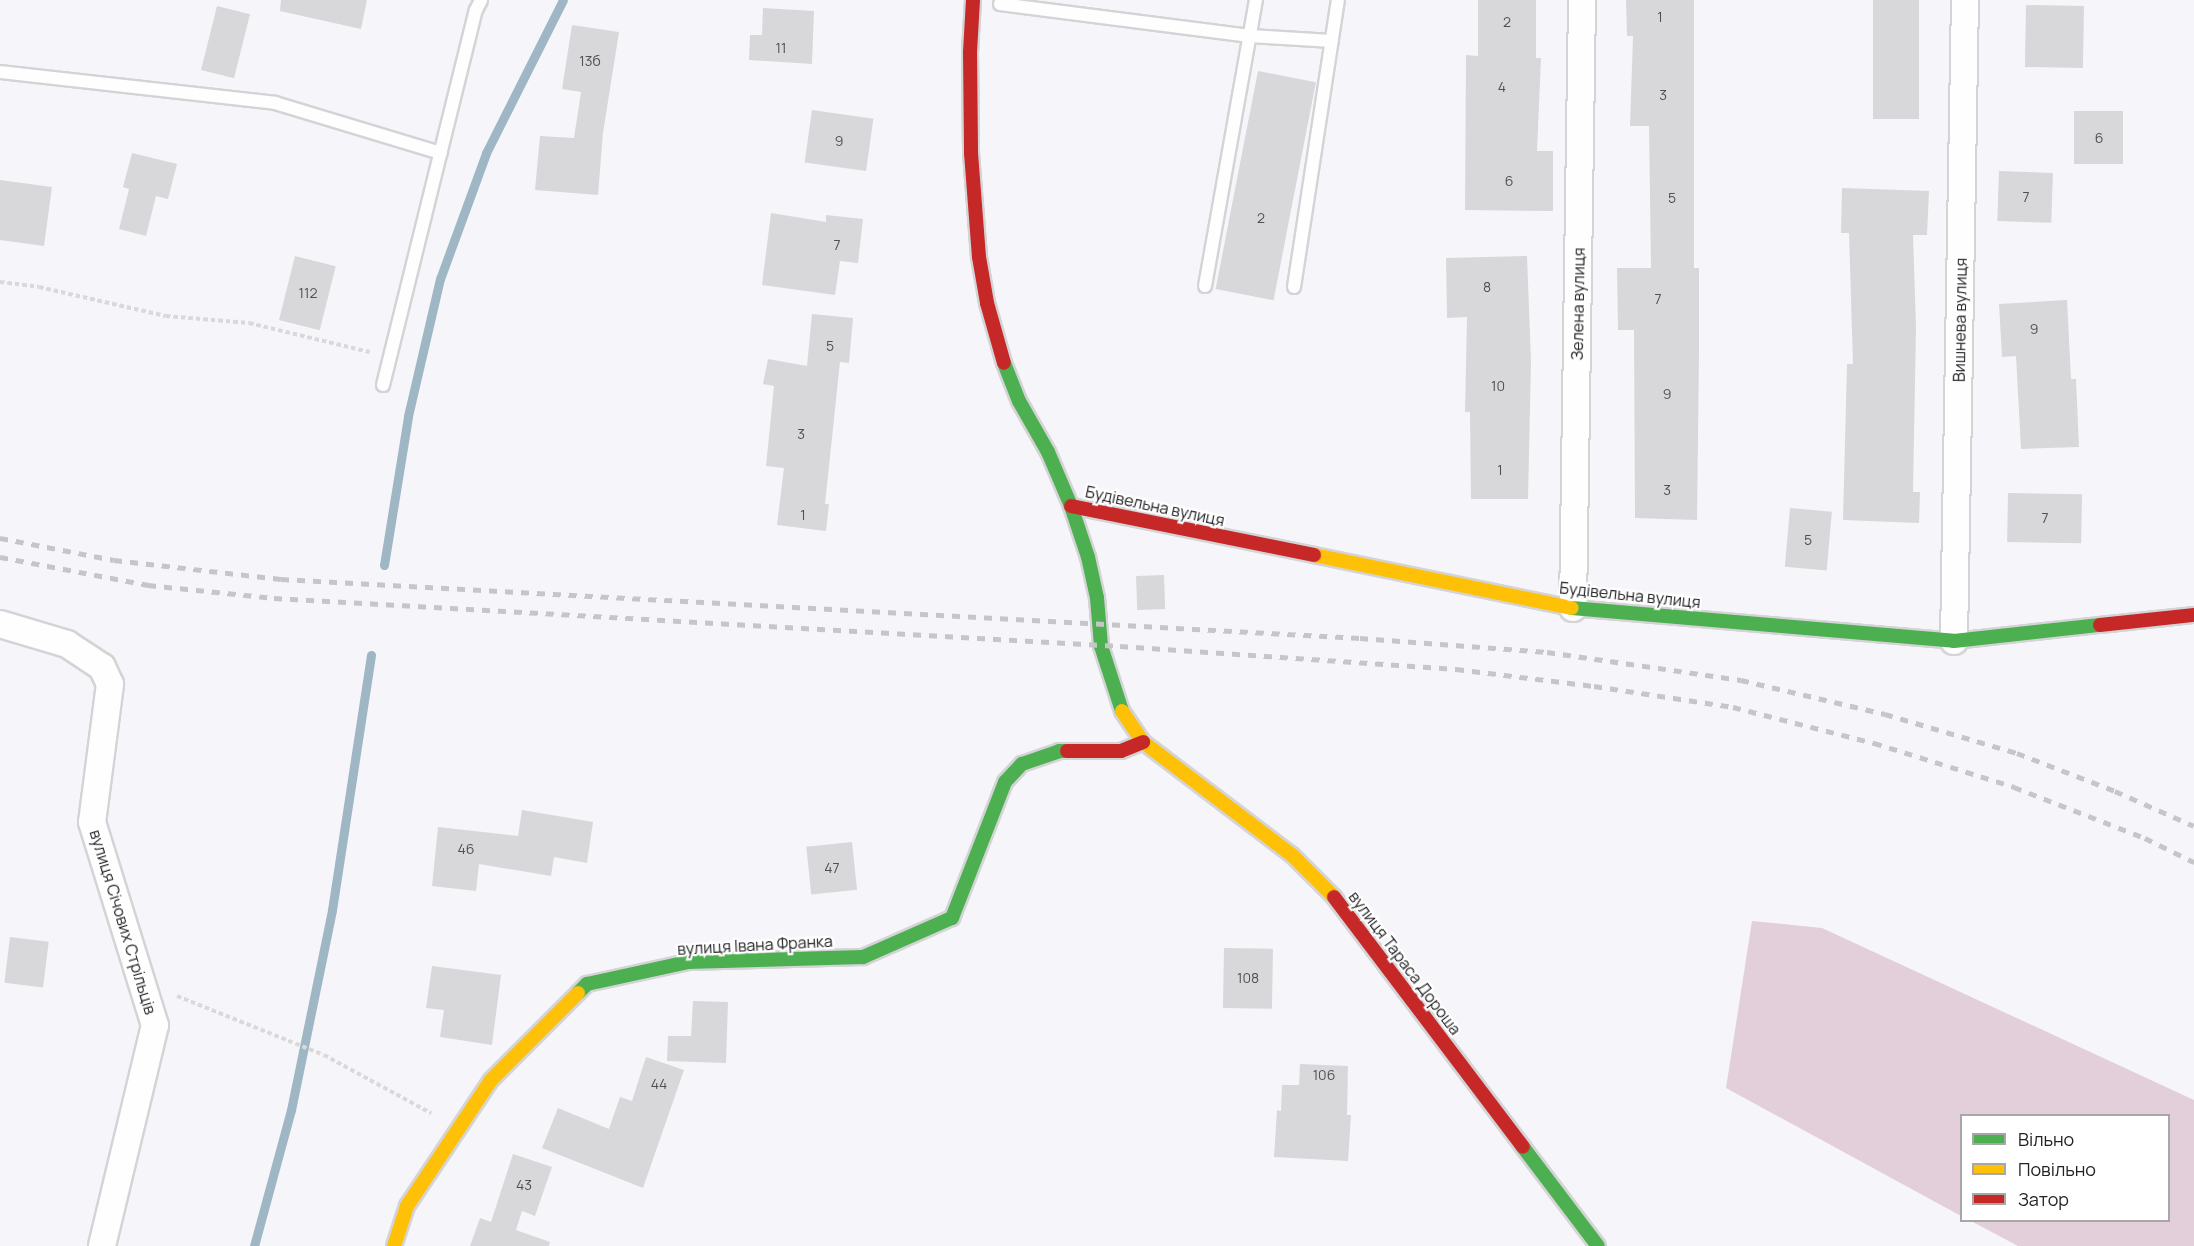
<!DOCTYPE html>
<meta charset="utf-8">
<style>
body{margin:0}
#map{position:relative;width:2194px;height:1246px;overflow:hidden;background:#f6f6fa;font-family:Manrope,sans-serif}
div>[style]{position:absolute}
.forest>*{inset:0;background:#e3cfd9}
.stream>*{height:9px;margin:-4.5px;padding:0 4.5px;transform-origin:4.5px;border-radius:4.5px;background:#9fb7c5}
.building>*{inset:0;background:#d8d8db;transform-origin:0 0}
.path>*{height:4px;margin-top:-2px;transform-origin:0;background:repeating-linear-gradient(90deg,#d9d9da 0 4.5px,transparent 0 7.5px)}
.roads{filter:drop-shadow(2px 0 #d4d4d7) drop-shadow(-2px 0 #d4d4d7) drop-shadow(0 2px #d4d4d7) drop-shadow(0 -2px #d4d4d7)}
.lane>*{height:12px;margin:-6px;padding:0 6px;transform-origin:6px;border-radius:6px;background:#fefefe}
.street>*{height:26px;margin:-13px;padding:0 13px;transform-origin:13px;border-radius:13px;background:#fefefe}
.fast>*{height:14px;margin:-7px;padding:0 7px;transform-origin:7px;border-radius:7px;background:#4caf50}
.slow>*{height:14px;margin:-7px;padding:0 7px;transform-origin:7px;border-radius:7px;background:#ffc107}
.jam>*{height:14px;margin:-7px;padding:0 7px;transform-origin:7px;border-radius:7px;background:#c62828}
.rail>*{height:4.5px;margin-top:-2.25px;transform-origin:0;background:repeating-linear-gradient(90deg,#c6c6c7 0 8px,transparent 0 16px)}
span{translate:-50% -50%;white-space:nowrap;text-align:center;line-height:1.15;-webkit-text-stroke:4.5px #fff;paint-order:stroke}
.number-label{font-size:14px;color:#505052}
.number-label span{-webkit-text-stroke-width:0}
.street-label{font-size:16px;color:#232225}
.legend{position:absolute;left:1960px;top:1114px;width:210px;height:108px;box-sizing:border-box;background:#fff;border:2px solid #a7a7a8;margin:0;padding:8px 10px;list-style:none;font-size:18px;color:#232225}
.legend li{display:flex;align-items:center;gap:12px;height:30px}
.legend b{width:30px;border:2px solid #a7a7a8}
</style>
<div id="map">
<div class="forest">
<div style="clip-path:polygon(1752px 921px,1822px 928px,2194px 1100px,2194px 1246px,2018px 1246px,1971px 1221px,2168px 1220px,2168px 1116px,1962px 1116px,1961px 1216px,1726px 1088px)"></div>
</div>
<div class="stream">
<div style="left:384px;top:565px;width:151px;rotate:-80.8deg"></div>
<div style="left:408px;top:416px;width:141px;rotate:-76.9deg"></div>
<div style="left:440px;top:279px;width:134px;rotate:-69.9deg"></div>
<div style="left:486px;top:153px;width:171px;rotate:-63.3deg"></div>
<div style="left:254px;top:1246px;width:141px;rotate:-74.8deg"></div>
<div style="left:291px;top:1110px;width:204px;rotate:-78.4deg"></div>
<div style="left:332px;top:910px;width:258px;rotate:-81.3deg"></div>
</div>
<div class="building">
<div style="clip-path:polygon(281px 0,367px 0,361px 29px,280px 11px)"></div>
<div style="clip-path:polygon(1478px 0,1536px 0,1536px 58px,1541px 58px,1537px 151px,1553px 151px,1553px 211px,1465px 210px,1466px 55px,1478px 56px)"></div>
<div style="clip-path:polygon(1626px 0,1694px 0,1694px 268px,1699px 268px,1699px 354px,1697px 520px,1635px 518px,1634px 330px,1618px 330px,1617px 268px,1651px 268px,1649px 126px,1630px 126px,1633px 36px,1627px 36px)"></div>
<div style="left:1873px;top:0;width:46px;height:119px"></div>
<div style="left:2026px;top:5px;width:58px;height:62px;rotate:1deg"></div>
<div style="left:217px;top:6px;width:34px;height:66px;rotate:14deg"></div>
<div style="clip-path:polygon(763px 8px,814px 11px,812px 64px,749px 60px,750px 35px,762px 35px)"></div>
<div style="clip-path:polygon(572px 25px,619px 32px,603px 133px,598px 195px,535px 190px,540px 136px,574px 138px,581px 92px,562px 89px)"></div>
<div style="left:1258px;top:71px;width:59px;height:222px;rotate:11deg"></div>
<div style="left:812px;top:110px;width:62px;height:53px;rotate:8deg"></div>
<div style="left:2123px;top:111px;width:53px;height:49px;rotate:90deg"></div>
<div style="clip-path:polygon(132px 153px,177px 164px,168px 199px,156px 196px,146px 236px,119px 229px,129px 189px,123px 187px)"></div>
<div style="left:1999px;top:171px;width:54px;height:50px;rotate:2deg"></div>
<div style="clip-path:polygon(0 180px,52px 187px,44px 246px,0 240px)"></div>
<div style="clip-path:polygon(1842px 188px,1929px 191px,1927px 235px,1913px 235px,1916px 327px,1913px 492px,1920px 492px,1919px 523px,1843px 520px,1847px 364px,1853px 364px,1849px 233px,1841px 233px)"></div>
<div style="clip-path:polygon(771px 213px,826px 222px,826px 215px,863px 219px,858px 263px,840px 261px,835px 295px,762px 285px)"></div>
<div style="left:295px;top:256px;width:42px;height:66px;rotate:14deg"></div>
<div style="clip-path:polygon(1527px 256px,1531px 361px,1528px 499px,1471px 499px,1470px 412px,1465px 412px,1467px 317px,1447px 318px,1446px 258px)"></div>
<div style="clip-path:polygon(2067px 300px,2071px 379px,2076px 379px,2079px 447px,2021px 449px,2016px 356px,2002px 357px,1999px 304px)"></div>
<div style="clip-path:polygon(812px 314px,853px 318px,849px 363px,840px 362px,825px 504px,829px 504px,826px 531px,777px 525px,784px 468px,766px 466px,774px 386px,763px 384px,768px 359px,807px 366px)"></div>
<div style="left:2008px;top:493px;width:74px;height:49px;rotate:1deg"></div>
<div style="left:1790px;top:508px;width:42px;height:59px;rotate:5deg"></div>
<div style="left:1164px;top:575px;width:34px;height:28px;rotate:88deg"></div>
<div style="clip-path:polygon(522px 810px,593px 822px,587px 863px,554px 857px,551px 876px,479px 864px,476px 891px,432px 886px,438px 827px,518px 836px)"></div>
<div style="left:852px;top:842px;width:48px;height:46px;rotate:84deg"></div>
<div style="left:10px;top:937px;width:39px;height:46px;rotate:7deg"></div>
<div style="left:1224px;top:948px;width:49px;height:60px;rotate:1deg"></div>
<div style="clip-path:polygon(432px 966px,501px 975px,492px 1045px,440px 1037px,444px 1010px,426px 1008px)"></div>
<div style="clip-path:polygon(693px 1001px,728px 1002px,726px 1063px,667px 1061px,668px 1036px,691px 1036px)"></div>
<div style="clip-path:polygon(646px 1057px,684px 1070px,643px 1188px,542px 1148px,558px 1108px,609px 1129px,620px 1097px,632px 1101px)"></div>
<div style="clip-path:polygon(1300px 1064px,1348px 1066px,1347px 1115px,1351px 1115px,1348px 1161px,1274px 1157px,1277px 1110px,1281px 1111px,1282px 1085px,1299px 1085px)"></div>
<div style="clip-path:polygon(513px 1154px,552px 1167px,535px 1216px,522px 1211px,516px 1230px,550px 1242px,549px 1246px,470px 1246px,480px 1218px,491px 1222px)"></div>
</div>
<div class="path">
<div style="left:0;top:282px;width:39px;rotate:7deg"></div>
<div style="left:39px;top:287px;width:130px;rotate:12.9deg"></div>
<div style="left:166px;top:316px;width:83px;rotate:4.8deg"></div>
<div style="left:249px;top:323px;width:124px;rotate:13.5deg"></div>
<div style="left:177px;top:996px;width:158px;rotate:21.9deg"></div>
<div style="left:324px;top:1055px;width:122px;rotate:28.5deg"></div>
</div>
<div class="roads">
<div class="lane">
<div style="left:1000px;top:4px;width:252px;rotate:7.3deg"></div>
<div style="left:1250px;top:36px;width:82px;rotate:3.5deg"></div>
<div style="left:0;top:72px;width:277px;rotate:6.4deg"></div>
<div style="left:275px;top:103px;width:173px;rotate:16.8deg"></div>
<div style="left:1205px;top:286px;width:291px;rotate:-79.9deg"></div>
<div style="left:1294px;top:287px;width:290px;rotate:-81.3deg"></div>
<div style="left:383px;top:385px;width:386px;rotate:-76.1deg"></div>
<div style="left:476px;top:10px;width:11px;rotate:-63deg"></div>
</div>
<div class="street">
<div style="left:1573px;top:608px;width:608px;rotate:-89.15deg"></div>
<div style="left:0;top:624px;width:70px;rotate:16.6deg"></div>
<div style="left:67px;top:644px;width:42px;rotate:33.3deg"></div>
<div style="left:102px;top:667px;width:19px;rotate:65deg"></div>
<div style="left:110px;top:684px;width:139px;rotate:97.4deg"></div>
<div style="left:92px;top:822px;width:213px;rotate:72.8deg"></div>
<div style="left:155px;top:1025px;width:227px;rotate:103.5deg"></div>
<div style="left:1954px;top:641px;width:641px;rotate:-89.02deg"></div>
</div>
<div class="fast">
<div style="left:1004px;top:363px;width:41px;rotate:68.5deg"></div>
<div style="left:1019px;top:401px;width:59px;rotate:60.4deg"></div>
<div style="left:1048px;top:452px;width:59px;rotate:66.9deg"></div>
<div style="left:1071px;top:506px;width:54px;rotate:71.6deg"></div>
<div style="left:1088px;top:557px;width:42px;rotate:77.6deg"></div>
<div style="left:1097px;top:598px;width:48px;rotate:85.2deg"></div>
<div style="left:1101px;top:646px;width:68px;rotate:72.1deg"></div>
<div style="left:1572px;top:608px;width:383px;rotate:4.9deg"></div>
<div style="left:1954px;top:641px;width:147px;rotate:-6.3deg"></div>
<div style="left:578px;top:993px;width:13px;rotate:-45deg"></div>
<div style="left:587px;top:984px;width:103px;rotate:-12.3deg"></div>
<div style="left:688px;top:962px;width:175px;rotate:-1.6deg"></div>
<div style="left:863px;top:957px;width:97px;rotate:-23.7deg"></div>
<div style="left:952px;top:918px;width:146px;rotate:-68.7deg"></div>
<div style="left:1005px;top:782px;width:25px;rotate:-47deg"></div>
<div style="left:1022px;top:764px;width:39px;rotate:-19deg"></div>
<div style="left:1059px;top:751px;width:8px"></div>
<div style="left:1523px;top:1147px;width:124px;rotate:52.9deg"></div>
</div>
<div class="slow">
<div style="left:1314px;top:555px;width:263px;rotate:11.6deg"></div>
<div style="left:1122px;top:711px;width:37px;rotate:56deg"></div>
<div style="left:1143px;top:742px;width:187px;rotate:37.2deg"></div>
<div style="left:1292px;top:855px;width:59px;rotate:45deg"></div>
<div style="left:394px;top:1246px;width:42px;rotate:-72deg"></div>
<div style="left:407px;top:1206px;width:151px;rotate:-56.3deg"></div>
<div style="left:491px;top:1080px;width:123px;rotate:-45deg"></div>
</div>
<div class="jam">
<div style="left:973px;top:0;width:52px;rotate:93.3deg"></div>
<div style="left:970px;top:52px;width:101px;rotate:89.4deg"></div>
<div style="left:971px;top:153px;width:104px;rotate:85.6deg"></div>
<div style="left:979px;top:257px;width:47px;rotate:80.1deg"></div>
<div style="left:987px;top:303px;width:62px;rotate:74.2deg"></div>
<div style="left:1071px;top:506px;width:248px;rotate:11.4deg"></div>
<div style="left:2100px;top:625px;width:95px;rotate:-6.1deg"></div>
<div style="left:1067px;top:751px;width:54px"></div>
<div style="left:1121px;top:751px;width:24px;rotate:-22deg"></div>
<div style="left:1334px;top:897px;width:313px;rotate:52.9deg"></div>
</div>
</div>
<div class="rail">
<div style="left:0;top:538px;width:116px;rotate:10.9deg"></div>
<div style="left:114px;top:560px;width:168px;rotate:6.5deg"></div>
<div style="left:281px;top:579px;width:1081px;rotate:3.13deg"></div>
<div style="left:1360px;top:638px;width:188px;rotate:4.3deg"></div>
<div style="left:1547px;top:652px;width:196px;rotate:8.2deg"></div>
<div style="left:1741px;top:680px;width:148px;rotate:13.3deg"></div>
<div style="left:1885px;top:714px;width:138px;rotate:16.5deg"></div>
<div style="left:2017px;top:753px;width:105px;rotate:21.2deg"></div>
<div style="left:2115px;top:791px;width:86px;rotate:23.9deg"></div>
<div style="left:0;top:557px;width:151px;rotate:10.7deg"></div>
<div style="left:148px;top:585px;width:127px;rotate:5.9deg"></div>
<div style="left:274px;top:598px;width:847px;rotate:3.25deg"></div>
<div style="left:1120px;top:646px;width:337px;rotate:3.9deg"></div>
<div style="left:1456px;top:669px;width:139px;rotate:7deg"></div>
<div style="left:1594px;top:686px;width:141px;rotate:8.6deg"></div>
<div style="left:1733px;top:707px;width:146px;rotate:14.3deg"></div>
<div style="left:1874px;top:743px;width:147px;rotate:17.4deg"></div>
<div style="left:2014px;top:787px;width:141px;rotate:21.3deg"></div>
<div style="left:2145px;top:838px;width:55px;rotate:26.1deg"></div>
</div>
<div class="number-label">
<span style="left:1660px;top:17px">1</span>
<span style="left:1507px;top:22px">2</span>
<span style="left:781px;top:48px">11</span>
<span style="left:590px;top:61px">13б</span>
<span style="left:1502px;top:87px">4</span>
<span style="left:1663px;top:95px">3</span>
<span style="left:2099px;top:138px">6</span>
<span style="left:839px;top:141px">9</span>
<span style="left:1509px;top:181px">6</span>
<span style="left:2026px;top:197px">7</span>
<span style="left:1672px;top:198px">5</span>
<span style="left:1261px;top:218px">2</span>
<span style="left:837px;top:245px">7</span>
<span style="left:1487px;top:287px">8</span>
<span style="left:308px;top:293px">112</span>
<span style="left:1658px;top:299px">7</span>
<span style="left:2034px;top:329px">9</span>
<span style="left:830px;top:346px">5</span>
<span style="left:1498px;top:386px">10</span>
<span style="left:1667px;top:394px">9</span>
<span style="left:801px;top:434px">3</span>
<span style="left:1500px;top:470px">1</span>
<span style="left:1667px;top:490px">3</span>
<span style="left:803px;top:515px">1</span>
<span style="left:2045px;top:518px">7</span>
<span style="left:1808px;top:540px">5</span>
<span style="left:466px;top:849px">46</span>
<span style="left:832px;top:868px">47</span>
<span style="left:1248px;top:978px">108</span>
<span style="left:1324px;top:1075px">106</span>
<span style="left:659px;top:1084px">44</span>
<span style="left:524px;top:1185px">43</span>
</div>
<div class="street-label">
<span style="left:1578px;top:304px;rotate:-89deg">Зелена вулиця</span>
<span style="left:1960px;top:320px;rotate:-89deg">Вишнева вулиця</span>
<span style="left:1155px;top:506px;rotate:12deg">Будівельна вулиця</span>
<span style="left:1630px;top:595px;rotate:6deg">Будівельна вулиця</span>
<span style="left:123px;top:922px;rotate:73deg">вулиця Січових Стрільців</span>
<span style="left:755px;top:945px;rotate:-3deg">вулиця Івана Франка</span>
<span style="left:1405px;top:963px;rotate:53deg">вулиця Тараса Дороша</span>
</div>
<ul class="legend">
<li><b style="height:8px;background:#4caf50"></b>Вільно</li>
<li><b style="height:8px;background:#ffc107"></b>Повільно</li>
<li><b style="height:8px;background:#c62828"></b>Затор</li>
</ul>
</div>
